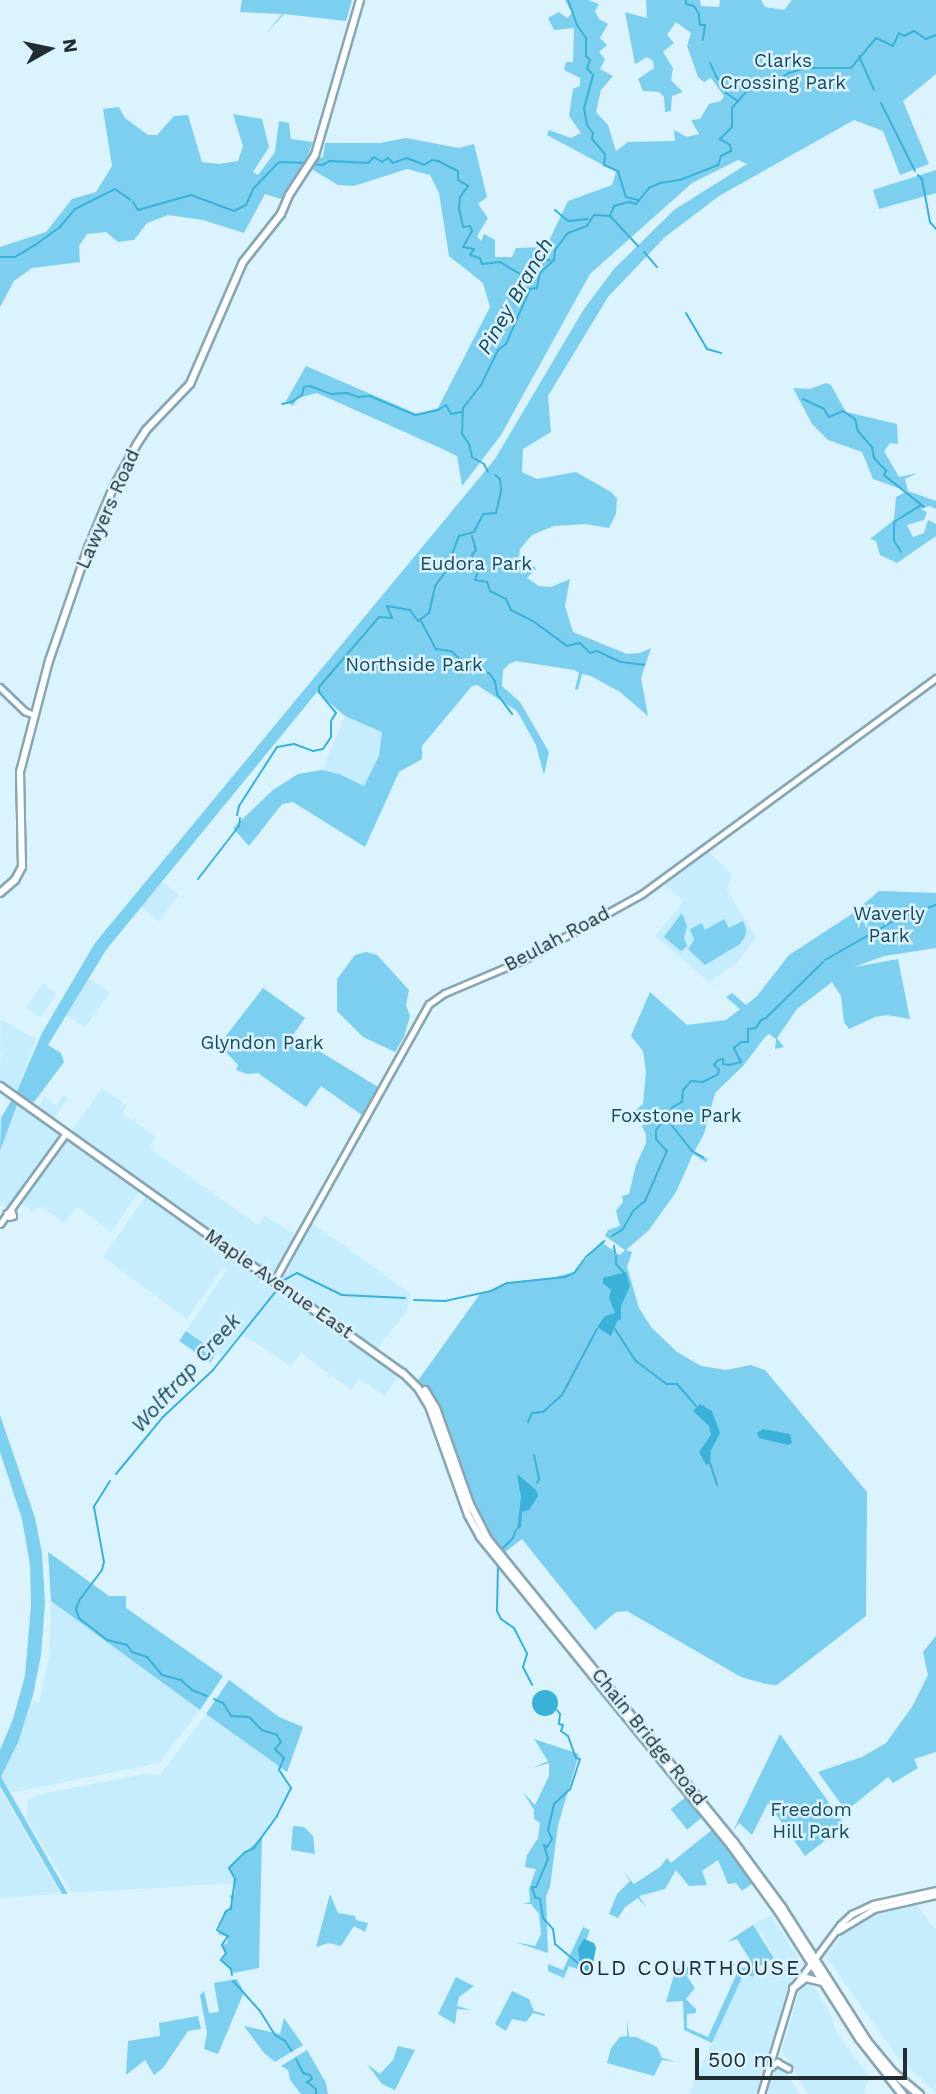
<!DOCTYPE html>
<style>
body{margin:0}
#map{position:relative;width:936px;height:2094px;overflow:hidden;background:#daf3fd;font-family:"Work Sans",sans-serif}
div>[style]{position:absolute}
.built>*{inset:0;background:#c5edfe;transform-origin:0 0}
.green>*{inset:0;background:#7ccfee;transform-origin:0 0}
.water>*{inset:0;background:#39b1d8}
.round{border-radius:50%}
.stream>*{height:2px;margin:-1px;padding:0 1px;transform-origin:1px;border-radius:1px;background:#39b1d8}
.roads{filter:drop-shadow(2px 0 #89a7b3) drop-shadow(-2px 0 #89a7b3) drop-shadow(0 2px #89a7b3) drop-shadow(0 -2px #89a7b3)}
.secondary>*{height:4.5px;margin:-2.25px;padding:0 2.25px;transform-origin:2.25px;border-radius:2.25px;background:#fff}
.primary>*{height:6px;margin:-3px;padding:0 3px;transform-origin:3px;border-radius:3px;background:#fff}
.highway>*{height:7px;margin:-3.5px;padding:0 3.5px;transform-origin:3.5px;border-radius:3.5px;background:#fff}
span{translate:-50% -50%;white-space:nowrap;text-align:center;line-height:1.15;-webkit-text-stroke:5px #daf3fd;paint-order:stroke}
.park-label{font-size:19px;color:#194a5b}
.street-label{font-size:19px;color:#212d32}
.water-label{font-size:21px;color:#194a5b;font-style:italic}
.neighbourhood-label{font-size:21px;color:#212d32;letter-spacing:2px}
.north{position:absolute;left:14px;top:14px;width:70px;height:70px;-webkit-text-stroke:5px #daf3fd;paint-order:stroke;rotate:81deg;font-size:19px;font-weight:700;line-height:28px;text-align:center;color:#212d32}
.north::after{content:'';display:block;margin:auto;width:24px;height:32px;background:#212d32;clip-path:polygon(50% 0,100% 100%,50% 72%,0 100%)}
.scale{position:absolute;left:695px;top:2048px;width:212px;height:32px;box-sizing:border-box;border:4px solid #212d32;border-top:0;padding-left:9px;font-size:21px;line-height:24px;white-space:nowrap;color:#212d32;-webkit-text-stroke:5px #daf3fd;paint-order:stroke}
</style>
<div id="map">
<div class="built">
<div style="clip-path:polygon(345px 716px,382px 732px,379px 756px,364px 786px,339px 774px,322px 770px)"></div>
<div style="clip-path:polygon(709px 852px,732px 875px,727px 890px,756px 938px,736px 964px,710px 981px,721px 992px,655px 936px,684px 901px,665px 885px)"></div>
<div style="left:161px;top:881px;width:23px;height:33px;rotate:38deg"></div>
<div style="left:88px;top:977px;width:27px;height:43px;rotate:36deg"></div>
<div style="left:43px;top:984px;width:17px;height:29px;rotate:36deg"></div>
<div style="clip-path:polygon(1px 1019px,36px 1040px,16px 1091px,0 1080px,0 1060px,3px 1054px,0 1052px)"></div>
<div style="clip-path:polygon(102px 1088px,127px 1106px,122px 1113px,156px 1137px,149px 1148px,258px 1225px,265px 1216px,301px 1238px,312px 1223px,411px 1294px,407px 1311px,371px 1356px,398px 1376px,385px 1396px,359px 1379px,351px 1390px,301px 1353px,291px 1366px,240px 1333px,221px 1357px,187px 1330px,227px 1269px,223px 1267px,187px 1319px,103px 1257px,146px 1196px,140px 1191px,111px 1232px,78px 1207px,64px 1223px,43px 1207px,31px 1210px,21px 1203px,41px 1168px,7px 1208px,0 1203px,0 1151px,17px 1105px,25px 1101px,70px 1133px)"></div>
<div style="clip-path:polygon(64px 1094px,68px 1099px,54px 1118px,39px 1106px,44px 1096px,56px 1105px)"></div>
<div style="clip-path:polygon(51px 1601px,200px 1710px,159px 1763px,10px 1793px,1px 1777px,19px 1739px,32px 1701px,39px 1702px,49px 1656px)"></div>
<div style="clip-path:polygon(206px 1714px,281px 1768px,292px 1790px,270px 1829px,241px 1853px,234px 1883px,72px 1893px,26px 1818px,28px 1800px,37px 1795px,144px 1774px,160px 1775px)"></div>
<div style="clip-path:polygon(0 1789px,60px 1894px,0 1898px)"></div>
<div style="clip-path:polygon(915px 1903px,936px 1930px,936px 2093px,896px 2055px,826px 1957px,845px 1931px,860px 1920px,879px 1911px,904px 1909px)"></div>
<div style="clip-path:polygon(771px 1915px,802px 1964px,791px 1984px,757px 2094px,689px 2094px,744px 1972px,757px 1977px,759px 1970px,776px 1960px,762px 1933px,757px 1935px,751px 1925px)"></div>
<div style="clip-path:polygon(806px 1981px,810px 1981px,830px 2012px,837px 2033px,869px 2076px,864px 2094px,808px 2094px,782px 2050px,799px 1992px)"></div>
<div style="clip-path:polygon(778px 2064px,785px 2070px,800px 2094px,767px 2094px)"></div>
</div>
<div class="green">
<div style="clip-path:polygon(242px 0,352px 0,346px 21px,284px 14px,265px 35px,282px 14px,240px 12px)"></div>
<div style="clip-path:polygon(565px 0,588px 0,599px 4px,595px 11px,599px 19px,608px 24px,600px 38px,607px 45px,599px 52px,605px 59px,600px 69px,613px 76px,601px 90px,596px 112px,608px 125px,616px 151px,628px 142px,675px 141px,674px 130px,687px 137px,699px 134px,691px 120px,700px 119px,709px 104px,721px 101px,724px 96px,711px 78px,704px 82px,698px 77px,687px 46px,691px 33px,676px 22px,667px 35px,674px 43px,663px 52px,673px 68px,671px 80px,683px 92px,672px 96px,671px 111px,665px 112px,664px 97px,659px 92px,643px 91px,638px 79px,654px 68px,653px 61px,647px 57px,635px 64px,625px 12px,647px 18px,646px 0,700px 0,701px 6px,719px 7px,720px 0,761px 0,765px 7px,784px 10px,792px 0,936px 0,936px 74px,903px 101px,929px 164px,900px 175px,883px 131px,854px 120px,719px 196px,665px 237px,608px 297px,548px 396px,551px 432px,523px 449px,522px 472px,537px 479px,576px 472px,611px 492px,617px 498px,616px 514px,609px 528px,585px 524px,554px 526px,532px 535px,520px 549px,518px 563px,524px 574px,534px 566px,536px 569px,527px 578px,539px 586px,551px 587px,570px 579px,565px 606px,573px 632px,627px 654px,640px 653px,651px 648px,641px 678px,648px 716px,620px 692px,591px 676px,582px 674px,578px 690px,575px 689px,579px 673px,574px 670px,516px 661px,509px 664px,503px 670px,502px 686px,520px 702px,549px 752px,544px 775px,536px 745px,517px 711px,477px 685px,472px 686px,422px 746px,422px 759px,399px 772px,365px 847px,293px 802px,282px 804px,249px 846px,233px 828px,273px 790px,298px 774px,322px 770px,339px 774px,364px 786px,379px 756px,382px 732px,345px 716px,317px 692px,106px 950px,48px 1045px,61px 1053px,64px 1062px,34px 1102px,25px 1099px,17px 1105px,0 1151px,1px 1118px,17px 1091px,42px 1033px,95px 943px,495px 459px,584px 309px,614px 269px,674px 210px,747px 164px,738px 160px,692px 183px,590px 274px,501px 435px,462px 486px,457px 456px,436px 446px,317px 393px,298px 398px,293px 406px,286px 401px,306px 366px,417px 414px,438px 408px,490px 307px,483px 283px,449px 256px,439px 193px,430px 175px,407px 169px,354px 186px,338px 185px,313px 170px,317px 159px,323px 157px,325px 143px,380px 143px,406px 138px,459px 148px,474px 144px,487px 197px,478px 204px,488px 218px,477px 236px,481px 241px,484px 234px,495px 240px,495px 257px,512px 257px,516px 248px,546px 247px,568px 201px,612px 185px,616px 172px,547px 135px,549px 130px,571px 138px,581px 133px,569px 116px,573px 89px,580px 86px,580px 78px,564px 70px,566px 62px,573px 62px,574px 28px,554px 30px,548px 18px,559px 12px,567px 18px,572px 13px)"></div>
<div style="clip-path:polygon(119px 107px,125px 118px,148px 135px,157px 135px,174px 116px,188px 115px,202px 162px,219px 164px,238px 161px,243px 146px,233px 114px,262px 119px,269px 147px,253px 172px,258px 175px,275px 152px,279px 121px,289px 123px,291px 139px,313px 142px,304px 165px,281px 199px,265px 194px,244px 233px,203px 220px,168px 215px,147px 223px,134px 240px,118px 242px,106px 232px,87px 234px,79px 246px,80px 262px,32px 268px,14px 281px,0 307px,0 247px,46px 232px,72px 199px,96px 192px,112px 166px,103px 109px)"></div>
<div style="clip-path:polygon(936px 170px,936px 193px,879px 209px,873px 190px)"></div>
<div style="clip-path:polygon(826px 383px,831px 385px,846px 412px,897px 424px,898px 444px,890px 443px,884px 451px,899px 477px,918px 473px,905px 479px,908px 491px,936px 501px,936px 509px,929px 506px,921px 509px,927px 512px,924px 520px,907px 525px,913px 537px,924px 533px,928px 520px,936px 524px,936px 536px,897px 563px,880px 555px,876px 541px,870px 539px,894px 520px,896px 497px,907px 491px,873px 479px,862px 452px,828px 440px,812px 424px,793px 388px,810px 389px)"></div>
<div style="clip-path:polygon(879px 891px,936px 893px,936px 948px,884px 956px,854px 967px,898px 959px,910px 1019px,887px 1015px,875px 1017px,849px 1029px,844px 1022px,841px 996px,832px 982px,797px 1009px,777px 1038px,784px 1047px,775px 1049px,776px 1039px,769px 1034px,765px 1037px,743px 1066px,715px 1093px,704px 1134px,694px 1152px,708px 1159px,706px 1162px,693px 1154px,676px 1192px,649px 1230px,626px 1250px,632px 1252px,627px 1267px,639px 1308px,651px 1327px,677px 1352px,701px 1366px,726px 1370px,751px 1365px,765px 1370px,867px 1492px,866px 1616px,777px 1685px,766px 1684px,741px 1677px,627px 1611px,616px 1612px,595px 1630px,522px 1539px,500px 1556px,488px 1539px,426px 1391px,417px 1382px,480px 1294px,511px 1282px,551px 1278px,575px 1272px,601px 1242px,620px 1255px,625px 1250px,605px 1236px,608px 1230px,620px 1226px,616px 1211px,623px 1202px,622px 1196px,629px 1194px,636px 1165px,646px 1143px,646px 1135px,642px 1126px,646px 1118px,636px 1110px,643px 1104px,646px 1072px,643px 1051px,631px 1036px,650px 992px,687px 1025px,726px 1020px,740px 1009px,726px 997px,732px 993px,746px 1005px,757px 996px,789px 955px,852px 914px)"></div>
<div style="clip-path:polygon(682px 913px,687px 926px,684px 938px,687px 946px,681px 951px,664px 937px)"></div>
<div style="clip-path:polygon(724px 919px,729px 928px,743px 921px,746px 929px,745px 937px,740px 944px,705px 965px,688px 949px,694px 940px,690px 929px,702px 923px,705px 930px)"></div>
<div style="clip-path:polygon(366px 952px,377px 955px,409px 990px,406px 1005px,410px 1016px,404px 1037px,395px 1052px,363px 1037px,337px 1011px,337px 979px,355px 955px)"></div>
<div style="clip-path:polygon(263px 988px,305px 1018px,293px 1035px,378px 1087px,362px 1115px,321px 1086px,306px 1107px,258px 1073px,247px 1074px,236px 1070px,238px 1065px,226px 1052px,225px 1037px)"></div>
<div style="left:186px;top:1331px;width:38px;height:12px;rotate:35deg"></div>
<div style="clip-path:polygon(0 1415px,35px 1518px,42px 1553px,45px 1603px,41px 1655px,33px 1695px,19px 1740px,1px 1777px,68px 1894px,62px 1894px,0 1786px,0 1750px,13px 1719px,25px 1676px,31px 1605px,30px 1565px,22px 1519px,0 1452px)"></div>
<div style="clip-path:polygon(48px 1552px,109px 1596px,126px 1596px,126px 1608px,223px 1676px,200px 1710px,51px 1601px)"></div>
<div style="clip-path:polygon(936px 1636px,936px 1752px,914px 1759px,918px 1768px,893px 1783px,888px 1777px,846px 1811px,818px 1772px,862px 1757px,886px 1743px,912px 1707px,928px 1675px,923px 1652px)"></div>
<div style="clip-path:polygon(229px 1680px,279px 1717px,303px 1727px,287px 1772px,206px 1714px)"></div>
<div style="clip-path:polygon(780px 1734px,845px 1825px,805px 1856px,768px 1803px,752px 1835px,739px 1823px,733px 1831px)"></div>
<div style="clip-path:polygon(534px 1739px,579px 1754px,558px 1825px,550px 1887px,546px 1896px,548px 1953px,515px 1942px,535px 1946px,541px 1934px,539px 1914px,531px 1904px,523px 1904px,530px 1902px,529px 1889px,536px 1869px,525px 1867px,527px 1855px,538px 1838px,540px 1823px,534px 1819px,534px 1810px,523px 1792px,535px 1805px,549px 1776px,549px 1763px,533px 1768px,548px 1761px)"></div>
<div style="left:687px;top:1796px;width:26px;height:21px;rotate:51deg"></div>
<div style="clip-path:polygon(293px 1826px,304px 1827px,313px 1836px,315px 1854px,291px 1850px)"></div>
<div style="clip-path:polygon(713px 1829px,753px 1883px,742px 1891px,736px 1883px,728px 1884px,718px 1860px,702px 1871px,707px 1885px,689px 1886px,676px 1870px,665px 1889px,639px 1896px,647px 1908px,638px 1898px,625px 1907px,618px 1918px,609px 1914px,617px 1894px,630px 1881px,622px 1870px,634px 1884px,660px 1867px,667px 1858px,671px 1863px)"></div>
<div style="clip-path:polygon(262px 1836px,259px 1968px,234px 1973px,222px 1962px,226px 1953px,222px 1946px,227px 1943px,228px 1937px,218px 1934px,225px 1913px,233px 1902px,229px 1896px,235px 1894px,234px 1879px,230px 1868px)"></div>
<div style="clip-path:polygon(330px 1894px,338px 1913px,355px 1916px,356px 1920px,368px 1923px,365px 1932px,354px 1926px,341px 1946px,329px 1943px,316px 1947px)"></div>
<div style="clip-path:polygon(753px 1925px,774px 1958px,758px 1967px,753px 1977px,744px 1973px,712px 2043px,684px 2030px,683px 2001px,666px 2002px,676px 1968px,682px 1970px,692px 1964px,695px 1969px,686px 1975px,695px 1988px,686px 1999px,696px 2009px,696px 2013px,687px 2014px,687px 2028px,708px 2037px,739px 1969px,730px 1963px,744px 1968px,752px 1963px,737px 1939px,727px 1942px)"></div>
<div style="clip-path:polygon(583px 1927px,590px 1930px,586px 1941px,596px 1946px,591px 1974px,569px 1966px,564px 1978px,548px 1971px,548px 1964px,563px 1970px)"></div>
<div style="clip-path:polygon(456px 1977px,474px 1986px,459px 1997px,457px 2006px,471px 2010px,457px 2009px,455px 2024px,438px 2014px)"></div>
<div style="clip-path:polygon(237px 1979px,244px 1992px,218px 2054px,204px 2049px,207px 2033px,200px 1995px,204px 1991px,209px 2013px,219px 2012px,214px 1983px)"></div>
<div style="clip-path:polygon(512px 1991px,529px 1999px,534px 2011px,545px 2014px,544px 2016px,533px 2013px,526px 2022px,512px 2019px,506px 2031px,495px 2024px)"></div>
<div style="clip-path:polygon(198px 2016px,201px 2029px,188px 2031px,163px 2068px,154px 2075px,145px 2060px,126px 2075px,128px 2041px,160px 2036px,159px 2023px)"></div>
<div style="clip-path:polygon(284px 2018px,303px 2045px,275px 2062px,264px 2053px,244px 2026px,280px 2034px)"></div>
<div style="clip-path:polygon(627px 2021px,629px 2037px,636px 2037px,657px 2047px,662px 2058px,676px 2062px,662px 2060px,654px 2076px,607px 2063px,611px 2048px,620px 2037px,627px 2036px)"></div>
<div style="clip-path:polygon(398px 2046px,415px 2050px,395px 2090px,382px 2084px,367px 2064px,380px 2074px,393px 2060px)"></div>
<div style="clip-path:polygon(307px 2050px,326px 2083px,328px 2094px,301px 2094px,290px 2080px,288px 2070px,281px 2066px)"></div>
</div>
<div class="water">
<div style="clip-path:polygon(626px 1272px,630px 1286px,621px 1306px,621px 1319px,617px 1321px,611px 1336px,597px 1327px,605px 1316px,615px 1313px,609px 1298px,611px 1290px,603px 1283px,603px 1278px)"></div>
<div style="clip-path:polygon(700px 1404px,712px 1411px,720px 1433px,711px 1450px,710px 1463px,706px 1465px,699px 1452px,711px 1435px,709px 1426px,693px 1411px)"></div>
<div style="clip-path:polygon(763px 1429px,790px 1434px,792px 1443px,788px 1445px,759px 1438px,757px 1433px)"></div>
<div style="clip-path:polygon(517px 1474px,536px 1490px,538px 1496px,529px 1510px,522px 1512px,521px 1527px,517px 1530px,521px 1498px)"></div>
<div class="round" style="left:532px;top:1690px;width:26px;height:26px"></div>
<div style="clip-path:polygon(584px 1939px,594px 1943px,596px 1948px,591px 1972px,582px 1970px,580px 1964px,578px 1948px)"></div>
</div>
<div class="stream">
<div style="left:568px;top:0;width:27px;rotate:70deg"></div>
<div style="left:577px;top:25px;width:16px;rotate:55deg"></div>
<div style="left:586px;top:38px;width:18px;rotate:90deg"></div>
<div style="left:586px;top:56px;width:6px;rotate:45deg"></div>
<div style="left:590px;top:60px;width:9px;rotate:111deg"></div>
<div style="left:587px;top:68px;width:9px;rotate:49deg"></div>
<div style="left:593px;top:75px;width:34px;rotate:105deg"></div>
<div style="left:584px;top:108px;width:17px;rotate:80deg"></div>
<div style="left:587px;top:125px;width:10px;rotate:53deg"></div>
<div style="left:593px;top:133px;width:6px;rotate:99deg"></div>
<div style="left:592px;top:139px;width:20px;rotate:49deg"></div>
<div style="left:605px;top:154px;width:11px;rotate:95deg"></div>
<div style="left:604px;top:165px;width:15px;rotate:23deg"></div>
<div style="left:618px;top:171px;width:27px;rotate:73deg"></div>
<div style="left:626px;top:197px;width:12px;rotate:14deg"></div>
<div style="left:686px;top:0;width:4px;rotate:90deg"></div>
<div style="left:686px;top:4px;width:8px;rotate:14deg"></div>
<div style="left:694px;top:6px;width:9px;rotate:58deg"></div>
<div style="left:699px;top:14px;width:11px;rotate:85deg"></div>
<div style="left:700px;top:25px;width:5px"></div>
<div style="left:705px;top:25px;width:15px;rotate:98deg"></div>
<div style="left:859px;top:56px;width:37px;rotate:66deg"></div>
<div style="left:710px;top:63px;width:17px;rotate:65deg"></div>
<div style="left:717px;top:78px;width:10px;rotate:37deg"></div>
<div style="left:725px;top:84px;width:9px;rotate:84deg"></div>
<div style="left:726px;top:93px;width:14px;rotate:34deg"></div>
<div style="left:881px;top:103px;width:76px;rotate:63.4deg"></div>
<div style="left:314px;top:164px;width:8px;rotate:7deg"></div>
<div style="left:322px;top:165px;width:9px;rotate:-27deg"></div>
<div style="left:330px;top:161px;width:38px;rotate:3deg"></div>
<div style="left:368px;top:163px;width:8px;rotate:-45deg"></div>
<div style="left:374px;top:157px;width:9px;rotate:32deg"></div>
<div style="left:382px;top:162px;width:7px;rotate:-34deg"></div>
<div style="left:388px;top:158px;width:7px;rotate:45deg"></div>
<div style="left:393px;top:163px;width:15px;rotate:-20deg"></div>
<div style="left:407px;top:158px;width:18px;rotate:22deg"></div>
<div style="left:424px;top:165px;width:9px;rotate:-32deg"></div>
<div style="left:432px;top:160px;width:6px;rotate:9deg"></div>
<div style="left:438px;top:161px;width:22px;rotate:27deg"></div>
<div style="left:458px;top:171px;width:9px;rotate:90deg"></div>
<div style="left:458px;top:180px;width:12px;rotate:31deg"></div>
<div style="left:468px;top:186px;width:14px;rotate:126deg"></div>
<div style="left:460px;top:197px;width:11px;rotate:95deg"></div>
<div style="left:459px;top:208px;width:19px;rotate:78deg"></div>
<div style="left:463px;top:227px;width:7px;rotate:-8deg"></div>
<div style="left:470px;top:226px;width:5px;rotate:68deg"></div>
<div style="left:472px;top:231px;width:18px;rotate:119deg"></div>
<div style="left:463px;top:247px;width:11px;rotate:10deg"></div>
<div style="left:474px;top:249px;width:7px;rotate:124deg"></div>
<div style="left:470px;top:255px;width:10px;rotate:17deg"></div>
<div style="left:480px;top:258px;width:6px;rotate:72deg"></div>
<div style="left:482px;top:264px;width:18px;rotate:-6deg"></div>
<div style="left:500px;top:262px;width:26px;rotate:31deg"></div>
<div style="left:522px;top:275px;width:9px;rotate:-18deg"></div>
<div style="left:531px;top:272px;width:11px;rotate:-75deg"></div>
<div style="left:534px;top:261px;width:16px;rotate:-4deg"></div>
<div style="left:918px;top:175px;width:6px;rotate:45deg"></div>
<div style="left:922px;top:179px;width:44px;rotate:79.5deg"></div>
<div style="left:930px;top:222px;width:9px;rotate:49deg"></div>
<div style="left:133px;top:202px;width:9px;rotate:58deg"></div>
<div style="left:138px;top:210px;width:55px;rotate:-15.8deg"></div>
<div style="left:191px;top:195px;width:46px;rotate:20.4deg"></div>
<div style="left:234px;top:211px;width:13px;rotate:-27deg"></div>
<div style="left:246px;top:205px;width:17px;rotate:-66deg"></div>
<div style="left:253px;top:189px;width:37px;rotate:-46deg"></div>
<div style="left:279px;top:162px;width:27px;rotate:2deg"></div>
<div style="left:555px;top:210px;width:17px;rotate:40deg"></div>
<div style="left:568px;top:221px;width:20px;rotate:-6deg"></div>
<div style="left:611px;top:217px;width:40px;rotate:47deg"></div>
<div style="left:644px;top:252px;width:20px;rotate:49deg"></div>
<div style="left:0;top:257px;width:15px"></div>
<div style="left:15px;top:257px;width:27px;rotate:-31deg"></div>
<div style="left:38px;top:243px;width:26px;rotate:-36deg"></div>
<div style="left:59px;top:228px;width:25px;rotate:-50deg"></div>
<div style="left:75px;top:209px;width:45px;rotate:-26.6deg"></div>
<div style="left:115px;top:189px;width:19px;rotate:35deg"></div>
<div style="left:686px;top:313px;width:42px;rotate:59.7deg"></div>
<div style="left:707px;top:349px;width:15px;rotate:16deg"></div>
<div style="left:803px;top:399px;width:23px;rotate:25deg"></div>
<div style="left:824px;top:409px;width:9px;rotate:58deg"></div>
<div style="left:829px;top:417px;width:15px;rotate:-23deg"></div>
<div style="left:843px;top:411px;width:14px;rotate:34deg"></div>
<div style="left:855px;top:419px;width:12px;rotate:76deg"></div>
<div style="left:858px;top:431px;width:21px;rotate:49deg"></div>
<div style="left:872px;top:447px;width:11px;rotate:80deg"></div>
<div style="left:874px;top:458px;width:18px;rotate:47deg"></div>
<div style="left:886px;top:471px;width:4px;rotate:117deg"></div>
<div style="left:884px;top:475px;width:51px;rotate:38.7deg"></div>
<div style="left:282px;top:404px;width:9px;rotate:-13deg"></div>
<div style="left:291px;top:402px;width:13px;rotate:-32deg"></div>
<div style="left:302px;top:395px;width:8px;rotate:-76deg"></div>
<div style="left:304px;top:387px;width:6px;rotate:-9deg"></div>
<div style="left:310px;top:386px;width:22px;rotate:21deg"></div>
<div style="left:331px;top:394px;width:16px;rotate:-4deg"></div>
<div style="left:347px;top:393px;width:12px;rotate:20deg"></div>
<div style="left:358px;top:397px;width:12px;rotate:-5deg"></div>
<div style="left:370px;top:396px;width:49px;rotate:22.9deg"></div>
<div style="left:415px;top:415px;width:24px;rotate:-12deg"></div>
<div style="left:438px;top:410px;width:9px;rotate:-32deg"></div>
<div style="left:446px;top:405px;width:10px;rotate:61deg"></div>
<div style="left:451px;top:414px;width:11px;rotate:-10deg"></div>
<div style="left:488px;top:472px;width:9px;rotate:-117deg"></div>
<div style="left:484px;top:464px;width:14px;rotate:-150deg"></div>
<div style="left:472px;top:457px;width:13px;rotate:-103deg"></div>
<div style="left:469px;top:444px;width:12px;rotate:-125deg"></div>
<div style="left:462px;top:434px;width:26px;rotate:-88deg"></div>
<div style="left:463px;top:408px;width:29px;rotate:-52deg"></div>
<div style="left:481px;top:385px;width:39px;rotate:-64deg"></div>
<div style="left:498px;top:350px;width:10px;rotate:-37deg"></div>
<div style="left:506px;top:344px;width:60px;rotate:-66.4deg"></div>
<div style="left:530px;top:289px;width:7px;rotate:-8deg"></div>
<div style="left:537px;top:288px;width:15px;rotate:-79deg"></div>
<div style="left:540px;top:273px;width:19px;rotate:-43deg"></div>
<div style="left:554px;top:260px;width:10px;rotate:-84deg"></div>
<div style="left:555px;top:250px;width:21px;rotate:-53deg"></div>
<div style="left:568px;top:233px;width:20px;rotate:-20deg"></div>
<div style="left:587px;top:226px;width:13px;rotate:-58deg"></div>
<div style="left:594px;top:215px;width:16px;rotate:4deg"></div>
<div style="left:610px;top:216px;width:11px;rotate:-68deg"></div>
<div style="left:614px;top:206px;width:16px;rotate:-15deg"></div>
<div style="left:629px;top:202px;width:7px;rotate:16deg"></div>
<div style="left:636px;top:204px;width:21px;rotate:-51deg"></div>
<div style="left:649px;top:188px;width:12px;rotate:-24deg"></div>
<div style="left:660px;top:183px;width:20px;rotate:-9deg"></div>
<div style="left:680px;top:180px;width:41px;rotate:-21.5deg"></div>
<div style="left:718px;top:165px;width:9px;rotate:-72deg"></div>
<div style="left:721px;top:156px;width:11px;rotate:-27deg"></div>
<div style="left:731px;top:151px;width:6px;rotate:-99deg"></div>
<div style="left:730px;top:145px;width:12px;rotate:-149deg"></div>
<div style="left:720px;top:139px;width:17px;rotate:-45deg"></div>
<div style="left:732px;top:127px;width:19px;rotate:-90deg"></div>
<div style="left:732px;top:108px;width:28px;rotate:-49deg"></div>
<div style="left:750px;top:87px;width:14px;rotate:8deg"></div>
<div style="left:764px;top:89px;width:30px;rotate:-33deg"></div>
<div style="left:789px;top:73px;width:17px;rotate:-17deg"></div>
<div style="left:805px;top:68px;width:46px"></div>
<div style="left:851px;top:68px;width:39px;rotate:-50deg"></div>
<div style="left:876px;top:38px;width:19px;rotate:25deg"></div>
<div style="left:893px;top:46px;width:14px;rotate:-65deg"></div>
<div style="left:899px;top:33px;width:6px;rotate:31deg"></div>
<div style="left:904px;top:36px;width:11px;rotate:-27deg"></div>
<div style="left:914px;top:31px;width:14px;rotate:34deg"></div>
<div style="left:926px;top:39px;width:11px;rotate:-22deg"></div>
<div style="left:472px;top:536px;width:15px;rotate:74deg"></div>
<div style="left:476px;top:550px;width:6px;rotate:129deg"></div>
<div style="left:472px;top:555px;width:9px;rotate:77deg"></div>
<div style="left:474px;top:564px;width:6px;rotate:18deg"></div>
<div style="left:480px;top:566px;width:15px;rotate:110deg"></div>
<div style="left:475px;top:580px;width:12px;rotate:9deg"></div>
<div style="left:487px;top:582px;width:9px;rotate:72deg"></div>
<div style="left:490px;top:591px;width:18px;rotate:27deg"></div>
<div style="left:506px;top:599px;width:12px;rotate:66deg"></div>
<div style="left:511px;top:610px;width:25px;rotate:27deg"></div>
<div style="left:533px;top:621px;width:42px;rotate:36.3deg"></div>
<div style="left:567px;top:646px;width:13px;rotate:-13deg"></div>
<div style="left:580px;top:643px;width:14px;rotate:45deg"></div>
<div style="left:590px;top:653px;width:7px;rotate:-16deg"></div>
<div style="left:597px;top:651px;width:26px;rotate:25deg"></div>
<div style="left:621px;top:662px;width:23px;rotate:7deg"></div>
<div style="left:901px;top:552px;width:13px;rotate:-122deg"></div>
<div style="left:894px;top:541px;width:19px;rotate:-90deg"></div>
<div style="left:894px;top:522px;width:32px;rotate:-32deg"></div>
<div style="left:421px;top:621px;width:32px;rotate:62deg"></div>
<div style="left:436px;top:649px;width:15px;rotate:8deg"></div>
<div style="left:451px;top:651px;width:28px;rotate:42deg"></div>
<div style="left:472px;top:670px;width:17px;rotate:10deg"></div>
<div style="left:489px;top:673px;width:10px;rotate:53deg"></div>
<div style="left:495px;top:681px;width:13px;rotate:81deg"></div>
<div style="left:497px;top:694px;width:25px;rotate:53deg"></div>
<div style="left:237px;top:815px;width:9px;rotate:-77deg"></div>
<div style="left:239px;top:806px;width:70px;rotate:-57.2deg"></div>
<div style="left:277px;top:747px;width:17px;rotate:-10deg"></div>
<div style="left:294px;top:744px;width:20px;rotate:20deg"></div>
<div style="left:313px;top:751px;width:10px;rotate:-11deg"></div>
<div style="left:323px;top:749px;width:14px;rotate:-56deg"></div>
<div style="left:331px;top:737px;width:16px;rotate:-90deg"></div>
<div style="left:331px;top:721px;width:9px;rotate:-58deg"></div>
<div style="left:336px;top:713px;width:27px;rotate:-129deg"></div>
<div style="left:319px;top:692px;width:5px;rotate:-90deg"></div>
<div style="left:319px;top:687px;width:92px;rotate:-49.4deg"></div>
<div style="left:379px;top:617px;width:13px;rotate:4deg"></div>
<div style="left:392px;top:618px;width:13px;rotate:-113deg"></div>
<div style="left:387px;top:606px;width:23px;rotate:10deg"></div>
<div style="left:410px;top:610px;width:14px;rotate:54deg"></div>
<div style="left:418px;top:621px;width:14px;rotate:-36deg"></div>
<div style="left:429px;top:613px;width:28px;rotate:-77deg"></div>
<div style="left:435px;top:586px;width:17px;rotate:-54deg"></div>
<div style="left:445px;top:572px;width:39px;rotate:-69deg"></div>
<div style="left:459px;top:536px;width:16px;rotate:-15deg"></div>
<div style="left:474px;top:532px;width:20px;rotate:-63deg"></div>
<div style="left:483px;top:514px;width:13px;rotate:-4deg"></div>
<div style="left:496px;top:513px;width:22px;rotate:-77deg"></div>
<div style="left:501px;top:492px;width:13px;rotate:-94deg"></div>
<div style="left:500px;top:479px;width:6px;rotate:-141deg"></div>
<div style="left:198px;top:879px;width:67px;rotate:-52.3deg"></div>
<div style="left:239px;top:826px;width:8px;rotate:-83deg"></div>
<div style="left:898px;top:918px;width:40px;rotate:-18.9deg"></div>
<div style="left:825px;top:960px;width:81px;rotate:-29.7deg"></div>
<div style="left:666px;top:1118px;width:42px;rotate:51.8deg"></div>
<div style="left:692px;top:1151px;width:13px;rotate:29deg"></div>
<div style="left:612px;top:1236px;width:13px;rotate:-32deg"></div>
<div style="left:623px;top:1229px;width:21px;rotate:-61deg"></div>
<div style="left:633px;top:1211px;width:16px;rotate:-40deg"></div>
<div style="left:645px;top:1201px;width:55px;rotate:-66.3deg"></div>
<div style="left:667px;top:1151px;width:16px;rotate:-133deg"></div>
<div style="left:656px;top:1139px;width:9px;rotate:-90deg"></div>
<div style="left:656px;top:1130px;width:29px;rotate:-54deg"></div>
<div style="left:673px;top:1107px;width:10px;rotate:-29deg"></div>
<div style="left:682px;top:1102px;width:12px;rotate:-85deg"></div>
<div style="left:683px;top:1090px;width:12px;rotate:-48deg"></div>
<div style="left:691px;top:1081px;width:12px;rotate:5deg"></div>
<div style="left:703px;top:1082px;width:17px;rotate:-28deg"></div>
<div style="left:718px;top:1074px;width:5px;rotate:-79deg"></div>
<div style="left:719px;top:1069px;width:6px;rotate:-141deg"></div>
<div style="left:714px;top:1065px;width:6px;rotate:-51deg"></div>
<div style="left:718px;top:1060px;width:5px;rotate:-11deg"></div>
<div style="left:723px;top:1059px;width:5px;rotate:90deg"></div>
<div style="left:723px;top:1064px;width:6px;rotate:9deg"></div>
<div style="left:729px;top:1065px;width:12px;rotate:-14deg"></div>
<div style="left:741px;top:1062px;width:16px;rotate:-117deg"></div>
<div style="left:734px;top:1048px;width:9px;rotate:-41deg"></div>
<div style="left:741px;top:1042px;width:7px"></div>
<div style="left:748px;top:1042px;width:13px;rotate:-90deg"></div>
<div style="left:748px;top:1029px;width:8px;rotate:-7deg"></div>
<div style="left:756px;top:1028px;width:9px;rotate:-58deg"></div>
<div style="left:761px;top:1020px;width:5px;rotate:-22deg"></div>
<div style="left:766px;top:1018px;width:80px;rotate:-44.5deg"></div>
<div style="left:614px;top:1246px;width:7px;rotate:82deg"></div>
<div style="left:616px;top:1256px;width:8px;rotate:90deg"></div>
<div style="left:616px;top:1264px;width:13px;rotate:48deg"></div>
<div style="left:284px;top:1280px;width:15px;rotate:-28deg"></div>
<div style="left:297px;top:1273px;width:50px;rotate:26.1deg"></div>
<div style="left:342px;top:1295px;width:63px;rotate:2.7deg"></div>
<div style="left:414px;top:1300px;width:31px;rotate:2deg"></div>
<div style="left:445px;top:1301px;width:47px;rotate:-12.3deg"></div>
<div style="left:491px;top:1291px;width:18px;rotate:-27deg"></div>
<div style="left:507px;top:1283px;width:58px;rotate:-5.9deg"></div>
<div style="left:565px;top:1277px;width:10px;rotate:-24deg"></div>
<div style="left:574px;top:1273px;width:21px;rotate:-53deg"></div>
<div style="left:587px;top:1256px;width:23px;rotate:-41deg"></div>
<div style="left:615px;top:1329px;width:38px;rotate:57deg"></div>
<div style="left:636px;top:1361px;width:39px;rotate:37deg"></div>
<div style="left:667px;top:1384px;width:10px"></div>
<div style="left:677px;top:1384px;width:29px;rotate:49deg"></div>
<div style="left:528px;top:1422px;width:10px;rotate:-66deg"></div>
<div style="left:532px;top:1413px;width:11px;rotate:-5deg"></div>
<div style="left:543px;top:1412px;width:25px;rotate:-42deg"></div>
<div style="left:562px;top:1395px;width:75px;rotate:-62.1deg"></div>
<div style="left:534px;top:1455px;width:25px;rotate:78deg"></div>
<div style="left:539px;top:1479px;width:4px;rotate:117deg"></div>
<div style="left:710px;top:1463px;width:23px;rotate:72deg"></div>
<div style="left:116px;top:1474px;width:74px;rotate:-50.5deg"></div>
<div style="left:163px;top:1417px;width:69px;rotate:-43.2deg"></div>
<div style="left:213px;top:1370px;width:101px;rotate:-51.4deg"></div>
<div style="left:110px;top:1481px;width:31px;rotate:122deg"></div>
<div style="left:94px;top:1507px;width:56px;rotate:79.7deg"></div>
<div style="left:104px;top:1562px;width:8px;rotate:104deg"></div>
<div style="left:102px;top:1570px;width:36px;rotate:127deg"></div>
<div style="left:80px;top:1599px;width:11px;rotate:112deg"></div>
<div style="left:76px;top:1609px;width:9px;rotate:72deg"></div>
<div style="left:79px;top:1618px;width:36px;rotate:38deg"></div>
<div style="left:107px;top:1640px;width:21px;rotate:14deg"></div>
<div style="left:127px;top:1645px;width:9px;rotate:54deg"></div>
<div style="left:132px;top:1652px;width:16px;rotate:18deg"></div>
<div style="left:147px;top:1657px;width:23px;rotate:50deg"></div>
<div style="left:162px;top:1675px;width:20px;rotate:15deg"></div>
<div style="left:181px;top:1680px;width:15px;rotate:42deg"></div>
<div style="left:192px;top:1690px;width:16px;rotate:22deg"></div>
<div style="left:501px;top:1550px;width:17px;rotate:-45deg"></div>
<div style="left:513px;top:1538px;width:9px;rotate:-72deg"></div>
<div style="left:498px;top:1566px;width:45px;rotate:91.3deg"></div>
<div style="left:497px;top:1611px;width:9px;rotate:63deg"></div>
<div style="left:501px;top:1619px;width:16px;rotate:35deg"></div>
<div style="left:514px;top:1628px;width:29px;rotate:63deg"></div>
<div style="left:527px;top:1654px;width:14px;rotate:107deg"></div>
<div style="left:523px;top:1667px;width:20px;rotate:63deg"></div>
<div style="left:214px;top:1699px;width:10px;rotate:24deg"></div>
<div style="left:223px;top:1703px;width:15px;rotate:58deg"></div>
<div style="left:231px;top:1716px;width:18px;rotate:3deg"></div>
<div style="left:249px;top:1717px;width:18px;rotate:45deg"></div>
<div style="left:262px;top:1730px;width:16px;rotate:18deg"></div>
<div style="left:277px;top:1735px;width:8px;rotate:60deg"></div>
<div style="left:281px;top:1742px;width:9px;rotate:131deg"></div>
<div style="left:275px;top:1749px;width:13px;rotate:45deg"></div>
<div style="left:284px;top:1758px;width:13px;rotate:113deg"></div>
<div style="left:279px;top:1770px;width:22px;rotate:56deg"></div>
<div style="left:291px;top:1788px;width:31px;rotate:117deg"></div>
<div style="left:277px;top:1816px;width:39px;rotate:126deg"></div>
<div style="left:254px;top:1848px;width:10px;rotate:156deg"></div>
<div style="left:245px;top:1852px;width:23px;rotate:135deg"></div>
<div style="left:229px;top:1868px;width:13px;rotate:61deg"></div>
<div style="left:235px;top:1879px;width:30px;rotate:98deg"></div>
<div style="left:231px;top:1909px;width:5px;rotate:158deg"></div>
<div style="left:226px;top:1911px;width:21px;rotate:115deg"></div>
<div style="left:217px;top:1930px;width:13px;rotate:29deg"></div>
<div style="left:228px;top:1936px;width:11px;rotate:124deg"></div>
<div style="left:222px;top:1945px;width:9px;rotate:63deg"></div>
<div style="left:226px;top:1953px;width:9px;rotate:126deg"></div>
<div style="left:221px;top:1960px;width:13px;rotate:42deg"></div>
<div style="left:231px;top:1969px;width:6px;rotate:81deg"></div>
<div style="left:557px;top:1710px;width:5px;rotate:53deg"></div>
<div style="left:560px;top:1714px;width:10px;rotate:96deg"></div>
<div style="left:559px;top:1724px;width:4px;rotate:14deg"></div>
<div style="left:563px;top:1725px;width:6px;rotate:108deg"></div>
<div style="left:561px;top:1731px;width:9px;rotate:36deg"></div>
<div style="left:568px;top:1736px;width:23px;rotate:70deg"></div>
<div style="left:576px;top:1758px;width:4px;rotate:14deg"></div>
<div style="left:580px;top:1759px;width:32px;rotate:108deg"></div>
<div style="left:570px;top:1789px;width:22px;rotate:137deg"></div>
<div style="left:554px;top:1804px;width:27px;rotate:103deg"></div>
<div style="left:548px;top:1830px;width:10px;rotate:66deg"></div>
<div style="left:552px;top:1839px;width:9px;rotate:122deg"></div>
<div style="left:547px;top:1847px;width:4px;rotate:-146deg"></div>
<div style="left:544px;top:1845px;width:15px;rotate:74deg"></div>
<div style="left:548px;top:1859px;width:30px;rotate:113deg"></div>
<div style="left:536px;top:1887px;width:4px;rotate:180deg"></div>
<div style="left:532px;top:1887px;width:10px;rotate:73deg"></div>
<div style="left:535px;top:1897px;width:5px;rotate:22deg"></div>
<div style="left:540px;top:1899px;width:19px;rotate:81deg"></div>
<div style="left:543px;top:1918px;width:15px;rotate:48deg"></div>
<div style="left:553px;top:1929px;width:15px;rotate:82deg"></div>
<div style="left:555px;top:1944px;width:30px;rotate:40deg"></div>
<div style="left:233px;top:1981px;width:40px;rotate:48deg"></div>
<div style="left:260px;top:2011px;width:28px;rotate:58deg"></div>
<div style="left:275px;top:2035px;width:12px;rotate:31deg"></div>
<div style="left:285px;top:2041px;width:12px;rotate:55deg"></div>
<div style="left:296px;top:2059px;width:16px;rotate:63deg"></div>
<div style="left:303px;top:2073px;width:7px;rotate:16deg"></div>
<div style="left:310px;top:2075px;width:4px;rotate:63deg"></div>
<div style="left:312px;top:2079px;width:6px;rotate:149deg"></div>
<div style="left:307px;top:2082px;width:11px;rotate:38deg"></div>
<div style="left:316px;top:2089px;width:5px;rotate:90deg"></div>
</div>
<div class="roads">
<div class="secondary">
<div style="left:0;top:687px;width:35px;rotate:44deg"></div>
<div style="left:25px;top:711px;width:10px;rotate:24deg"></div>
<div style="left:7px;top:1213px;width:4px;rotate:63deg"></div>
<div style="left:9px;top:1217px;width:4px;rotate:-14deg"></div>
<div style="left:13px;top:1216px;width:6px;rotate:-108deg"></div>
<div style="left:0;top:1224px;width:112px;rotate:-54deg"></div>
<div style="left:274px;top:1281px;width:317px;rotate:-60.8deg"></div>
<div style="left:429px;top:1004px;width:19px;rotate:-35deg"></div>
<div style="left:445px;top:993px;width:85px;rotate:-22.9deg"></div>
<div style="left:523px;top:960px;width:136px;rotate:-29deg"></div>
<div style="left:642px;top:894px;width:365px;rotate:-36.3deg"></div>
<div style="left:838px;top:1931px;width:42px;rotate:-31.4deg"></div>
<div style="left:874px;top:1909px;width:64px;rotate:-12.7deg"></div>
<div style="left:771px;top:2067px;width:8px;rotate:-40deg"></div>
<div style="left:777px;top:2062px;width:13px;rotate:29deg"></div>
<div style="left:761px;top:2094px;width:111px;rotate:-73.2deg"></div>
<div style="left:793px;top:1988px;width:79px;rotate:-53.3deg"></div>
<div style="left:840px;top:1925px;width:16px;rotate:-43deg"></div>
<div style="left:852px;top:1914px;width:23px;rotate:-25deg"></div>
<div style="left:873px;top:1904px;width:65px;rotate:-12.5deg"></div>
</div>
<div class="primary">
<div style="left:0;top:893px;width:20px;rotate:-41deg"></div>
<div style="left:15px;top:880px;width:15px;rotate:-62deg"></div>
<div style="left:22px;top:867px;width:95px;rotate:-91.2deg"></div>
<div style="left:20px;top:772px;width:115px;rotate:-75.4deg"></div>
<div style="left:49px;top:661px;width:120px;rotate:-71deg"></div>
<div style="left:88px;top:548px;width:65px;rotate:-67.4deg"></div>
<div style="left:113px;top:488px;width:50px;rotate:-61.4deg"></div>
<div style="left:137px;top:444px;width:17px;rotate:-57deg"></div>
<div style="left:146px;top:430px;width:64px;rotate:-46.3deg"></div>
<div style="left:190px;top:384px;width:133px;rotate:-66.5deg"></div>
<div style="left:243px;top:262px;width:61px;rotate:-51.6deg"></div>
<div style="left:281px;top:214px;width:21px;rotate:-67deg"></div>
<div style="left:289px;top:195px;width:48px;rotate:-57deg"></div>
<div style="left:315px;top:155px;width:161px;rotate:-73.8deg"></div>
<div style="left:0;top:1086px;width:495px;rotate:35.5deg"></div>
<div style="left:403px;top:1373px;width:21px;rotate:45deg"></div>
<div style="left:418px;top:1388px;width:21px;rotate:59deg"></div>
<div style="left:429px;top:1406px;width:116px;rotate:70.3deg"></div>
<div style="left:468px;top:1515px;width:25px;rotate:61deg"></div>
<div style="left:480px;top:1537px;width:398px;rotate:50.9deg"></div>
<div style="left:731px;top:1846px;width:80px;rotate:54.1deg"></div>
<div style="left:778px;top:1911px;width:153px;rotate:57.6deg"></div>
<div style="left:860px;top:2040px;width:48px;rotate:51.7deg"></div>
<div style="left:425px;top:1390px;width:21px;rotate:59deg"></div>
<div style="left:436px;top:1408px;width:102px;rotate:70.5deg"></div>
<div style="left:470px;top:1504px;width:38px;rotate:63deg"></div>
<div style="left:487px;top:1538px;width:392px;rotate:50.9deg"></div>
<div style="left:734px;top:1842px;width:81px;rotate:53.6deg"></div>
<div style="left:782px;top:1907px;width:160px;rotate:57.5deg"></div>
<div style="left:868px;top:2042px;width:39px;rotate:50deg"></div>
<div style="left:793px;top:1988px;width:16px;rotate:-38deg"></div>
<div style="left:806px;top:1978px;width:16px;rotate:14deg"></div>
</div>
<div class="highway">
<div style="left:890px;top:2070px;width:38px;rotate:40deg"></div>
<div style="left:888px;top:2076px;width:23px;rotate:52deg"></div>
</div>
</div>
<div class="park-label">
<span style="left:783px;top:72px">Clarks<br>Crossing Park</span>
<span style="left:476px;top:564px">Eudora Park</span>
<span style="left:414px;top:665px">Northside Park</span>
<span style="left:889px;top:925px">Waverly<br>Park</span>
<span style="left:262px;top:1043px">Glyndon Park</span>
<span style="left:676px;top:1116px">Foxstone Park</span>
<span style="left:811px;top:1821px">Freedom<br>Hill Park</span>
</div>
<div class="street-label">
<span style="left:108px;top:509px;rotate:-66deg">Lawyers Road</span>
<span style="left:557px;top:939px;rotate:-28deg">Beulah Road</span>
<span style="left:279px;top:1284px;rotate:35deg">Maple Avenue East</span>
<span style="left:649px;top:1737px;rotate:51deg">Chain Bridge Road</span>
</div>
<div class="water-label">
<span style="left:515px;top:296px;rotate:-60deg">Piney Branch</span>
<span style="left:186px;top:1373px;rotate:-48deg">Wolftrap Creek</span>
</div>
<div class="neighbourhood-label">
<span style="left:690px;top:1968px">OLD COURTHOUSE</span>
</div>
<div class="north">N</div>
<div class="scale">500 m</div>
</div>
